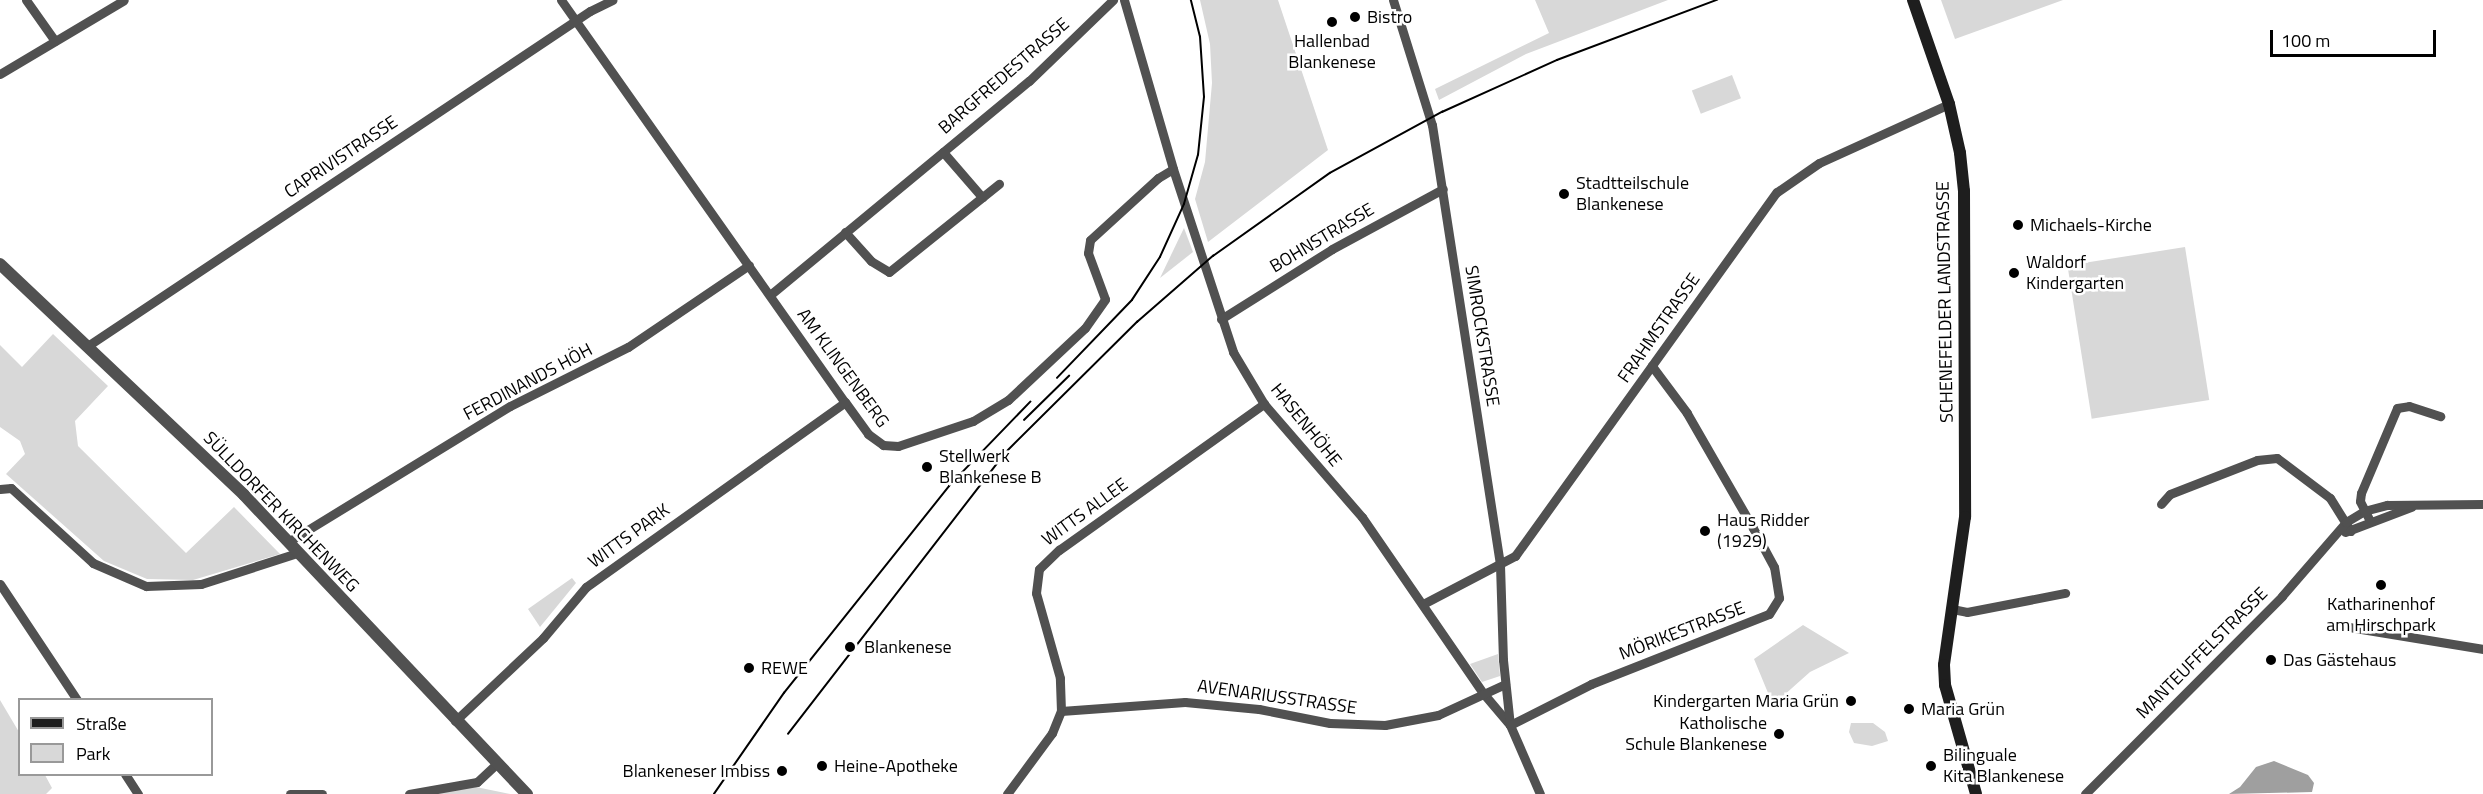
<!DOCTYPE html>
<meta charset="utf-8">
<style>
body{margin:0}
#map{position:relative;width:2483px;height:794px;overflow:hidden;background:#fff;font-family:"Titillium Web",sans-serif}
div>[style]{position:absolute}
.green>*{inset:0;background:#d8d8d8;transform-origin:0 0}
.water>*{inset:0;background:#9f9f9f}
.minor>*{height:9px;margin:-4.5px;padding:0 4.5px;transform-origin:4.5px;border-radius:4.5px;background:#515151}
.tertiary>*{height:12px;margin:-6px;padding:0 6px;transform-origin:6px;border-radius:6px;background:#515151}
.secondary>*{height:12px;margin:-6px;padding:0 6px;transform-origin:6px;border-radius:6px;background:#1e1e1e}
.tram>*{height:1.5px;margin:-0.75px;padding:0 0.75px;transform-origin:0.75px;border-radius:0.75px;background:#000}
.dots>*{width:16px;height:16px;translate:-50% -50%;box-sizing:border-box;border:3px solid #fff;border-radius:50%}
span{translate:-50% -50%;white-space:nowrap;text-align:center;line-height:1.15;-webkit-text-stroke:5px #fff;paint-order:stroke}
.poi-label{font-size:18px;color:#000}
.left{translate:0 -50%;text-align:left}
.right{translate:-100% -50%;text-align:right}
.street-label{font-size:18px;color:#000}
.legend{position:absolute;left:18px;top:698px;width:195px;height:78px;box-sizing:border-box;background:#fff;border:2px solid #999;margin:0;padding:8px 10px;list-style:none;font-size:18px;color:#000}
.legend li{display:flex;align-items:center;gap:12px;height:30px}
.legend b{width:30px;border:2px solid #999}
.scale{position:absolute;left:2270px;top:30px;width:166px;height:27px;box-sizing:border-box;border:3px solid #000;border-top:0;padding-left:8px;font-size:18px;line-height:21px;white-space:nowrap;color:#000;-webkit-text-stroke:4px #fff;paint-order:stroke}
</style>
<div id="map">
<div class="green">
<div style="clip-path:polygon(1200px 0,1278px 0,1328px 150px,1208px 242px,1195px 199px,1205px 162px,1212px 83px,1210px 44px)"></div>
<div style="clip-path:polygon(1535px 0,1668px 0,1526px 54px,1439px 100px,1435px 89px,1549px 33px)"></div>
<div style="clip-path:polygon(1941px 0,2063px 0,1955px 39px)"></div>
<div style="left:1732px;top:75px;width:25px;height:43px;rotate:69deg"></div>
<div style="clip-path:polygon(1184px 228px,1193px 252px,1160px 278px)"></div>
<div style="left:2185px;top:247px;width:155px;height:119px;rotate:81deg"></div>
<div style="clip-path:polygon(53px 334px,108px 386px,75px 421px,78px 446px,186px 553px,234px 507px,280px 554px,193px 580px,147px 579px,104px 561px,6px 474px,25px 454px,20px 441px,0 427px,0 345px,22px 367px)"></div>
<div style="clip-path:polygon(572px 578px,576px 583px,540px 627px,528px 609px)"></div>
<div style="clip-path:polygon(1803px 625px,1849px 653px,1810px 672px,1773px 705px,1754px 659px)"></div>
<div style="clip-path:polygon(1498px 654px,1500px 676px,1482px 682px,1470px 664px)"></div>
<div style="clip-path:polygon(0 700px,19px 732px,20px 774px,45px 775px,52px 788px,46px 794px,0 794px)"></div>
<div style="clip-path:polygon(1851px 723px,1873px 723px,1885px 732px,1888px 741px,1872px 746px,1854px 743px,1849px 732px)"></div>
<div style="clip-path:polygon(476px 787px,510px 794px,428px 794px,464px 788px)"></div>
</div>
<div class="water">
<div style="clip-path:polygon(2274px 761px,2308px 775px,2314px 783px,2312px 792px,2229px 794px,2240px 787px,2256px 767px)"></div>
</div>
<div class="minor">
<div style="left:26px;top:0;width:50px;rotate:54.7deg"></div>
<div style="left:561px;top:0;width:492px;rotate:54.8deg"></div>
<div style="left:845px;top:402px;width:39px;rotate:54deg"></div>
<div style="left:868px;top:434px;width:19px;rotate:36deg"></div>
<div style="left:883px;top:445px;width:15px;rotate:4deg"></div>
<div style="left:898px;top:446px;width:79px;rotate:-18.4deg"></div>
<div style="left:973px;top:421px;width:41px;rotate:-31deg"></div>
<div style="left:1008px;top:400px;width:105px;rotate:-43.1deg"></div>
<div style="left:1085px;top:328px;width:35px;rotate:-55deg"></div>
<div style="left:1105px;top:299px;width:49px;rotate:-110.3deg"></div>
<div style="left:1088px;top:253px;width:13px;rotate:-81deg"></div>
<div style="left:1090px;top:240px;width:92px;rotate:-42.4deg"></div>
<div style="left:1158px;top:178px;width:17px;rotate:-31deg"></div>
<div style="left:1124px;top:0;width:176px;rotate:73.8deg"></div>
<div style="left:1173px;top:169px;width:193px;rotate:71.8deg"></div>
<div style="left:1233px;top:352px;width:61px;rotate:59.2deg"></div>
<div style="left:1264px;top:404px;width:150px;rotate:49.1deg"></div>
<div style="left:1362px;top:517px;width:214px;rotate:55.5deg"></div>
<div style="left:1483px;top:693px;width:42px;rotate:49.8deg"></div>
<div style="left:1510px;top:725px;width:75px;rotate:66.5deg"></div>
<div style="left:1393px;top:0;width:131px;rotate:72.7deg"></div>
<div style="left:1432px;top:125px;width:445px;rotate:81.2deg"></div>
<div style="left:1500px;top:565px;width:95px;rotate:88.2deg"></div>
<div style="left:1503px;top:660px;width:65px;rotate:83.9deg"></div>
<div style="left:0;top:74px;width:144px;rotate:-30.8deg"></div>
<div style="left:943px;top:152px;width:60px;rotate:49.1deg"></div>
<div style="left:845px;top:232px;width:39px;rotate:48deg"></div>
<div style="left:871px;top:261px;width:21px;rotate:31deg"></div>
<div style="left:889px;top:272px;width:141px;rotate:-38.7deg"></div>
<div style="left:770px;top:295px;width:336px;rotate:-39.6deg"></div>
<div style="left:1029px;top:81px;width:117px;rotate:-44deg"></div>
<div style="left:1221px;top:319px;width:131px;rotate:-32.2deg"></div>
<div style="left:1332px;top:249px;width:126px;rotate:-28.4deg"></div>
<div style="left:89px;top:345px;width:602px;rotate:-33.69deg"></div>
<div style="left:590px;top:11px;width:25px;rotate:-26deg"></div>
<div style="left:0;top:489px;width:11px;rotate:-5deg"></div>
<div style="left:11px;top:488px;width:111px;rotate:42.4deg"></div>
<div style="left:93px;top:563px;width:58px;rotate:23.5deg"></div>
<div style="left:146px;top:586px;width:55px;rotate:-2.1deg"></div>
<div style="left:201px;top:584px;width:101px;rotate:-17.9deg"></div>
<div style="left:2161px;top:504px;width:13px;rotate:-48deg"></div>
<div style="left:2170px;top:494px;width:93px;rotate:-21.3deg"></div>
<div style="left:2257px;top:460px;width:20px;rotate:-6deg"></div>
<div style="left:2277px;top:458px;width:66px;rotate:37deg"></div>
<div style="left:2330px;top:498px;width:39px;rotate:58deg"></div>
<div style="left:2370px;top:521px;width:22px;rotate:-117deg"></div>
<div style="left:2360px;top:501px;width:8px;rotate:-83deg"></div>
<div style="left:2361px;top:493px;width:92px;rotate:-67deg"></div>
<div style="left:2397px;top:408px;width:12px;rotate:-9deg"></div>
<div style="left:2409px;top:406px;width:33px;rotate:18deg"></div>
<div style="left:2345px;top:532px;width:71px;rotate:-20.7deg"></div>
<div style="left:288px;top:542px;width:260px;rotate:-31.5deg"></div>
<div style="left:510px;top:406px;width:132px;rotate:-26.6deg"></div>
<div style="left:628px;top:347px;width:146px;rotate:-34.1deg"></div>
<div style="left:0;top:584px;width:139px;rotate:56.4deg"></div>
<div style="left:1423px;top:604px;width:104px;rotate:-27.6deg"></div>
<div style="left:1515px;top:556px;width:448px;rotate:-54.3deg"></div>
<div style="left:1777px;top:192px;width:51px;rotate:-34.6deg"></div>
<div style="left:1819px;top:163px;width:143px;rotate:-24.4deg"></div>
<div style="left:1952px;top:609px;width:15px;rotate:11deg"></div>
<div style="left:1967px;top:612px;width:100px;rotate:-11deg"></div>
<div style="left:2349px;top:627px;width:136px;rotate:9.3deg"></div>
<div style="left:1061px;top:711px;width:124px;rotate:-4.2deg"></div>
<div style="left:1185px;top:702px;width:74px;rotate:5.4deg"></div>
<div style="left:1259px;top:709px;width:72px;rotate:11.2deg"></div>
<div style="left:1330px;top:723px;width:55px;rotate:2.1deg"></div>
<div style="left:1385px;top:725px;width:54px;rotate:-10.7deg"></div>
<div style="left:1438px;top:715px;width:74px;rotate:-24.8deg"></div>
<div style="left:455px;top:721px;width:121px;rotate:-43.3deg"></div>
<div style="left:543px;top:638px;width:67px;rotate:-49.9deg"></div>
<div style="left:586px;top:587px;width:318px;rotate:-35.5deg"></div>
<div style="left:1510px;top:725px;width:91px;rotate:-26.8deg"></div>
<div style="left:1591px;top:684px;width:191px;rotate:-21.5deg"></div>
<div style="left:1769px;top:614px;width:19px;rotate:-58deg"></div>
<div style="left:1779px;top:598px;width:31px;rotate:-99deg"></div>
<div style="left:1774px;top:567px;width:44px;rotate:-118.3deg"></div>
<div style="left:1753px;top:528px;width:133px;rotate:-119.9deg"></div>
<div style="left:1687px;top:413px;width:59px;rotate:-126.7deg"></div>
<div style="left:125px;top:774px;width:24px;rotate:57deg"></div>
<div style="left:290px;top:794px;width:32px"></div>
<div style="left:409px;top:794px;width:69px;rotate:-10deg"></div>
<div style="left:477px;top:782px;width:26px;rotate:-43deg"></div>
<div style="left:1007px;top:794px;width:76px;rotate:-53.6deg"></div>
<div style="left:1052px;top:733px;width:24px;rotate:-68deg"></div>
<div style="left:1061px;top:711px;width:33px;rotate:-92deg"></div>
<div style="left:1060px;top:678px;width:88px;rotate:-105.8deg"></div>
<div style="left:1036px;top:593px;width:24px;rotate:-83deg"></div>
<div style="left:1039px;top:569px;width:28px;rotate:-44deg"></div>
<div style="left:1059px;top:550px;width:252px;rotate:-35.5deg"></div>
<div style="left:2085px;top:794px;width:279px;rotate:-45.1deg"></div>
<div style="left:2282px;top:596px;width:98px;rotate:-49.1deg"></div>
<div style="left:2346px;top:522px;width:21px;rotate:-31deg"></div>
<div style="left:2364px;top:511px;width:24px;rotate:-15deg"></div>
<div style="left:2387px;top:505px;width:96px;rotate:-0.6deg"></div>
</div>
<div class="tertiary">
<div style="left:0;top:264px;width:336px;rotate:43.4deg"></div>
<div style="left:244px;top:495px;width:412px;rotate:46.6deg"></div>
</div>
<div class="secondary">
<div style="left:1913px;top:0;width:110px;rotate:70.9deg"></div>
<div style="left:1949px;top:104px;width:50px;rotate:77.3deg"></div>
<div style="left:1960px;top:153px;width:38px;rotate:84deg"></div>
<div style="left:1964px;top:191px;width:326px;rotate:89.8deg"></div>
<div style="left:1965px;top:517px;width:149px;rotate:98.1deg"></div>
<div style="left:1944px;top:665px;width:20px;rotate:87deg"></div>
<div style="left:1945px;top:685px;width:113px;rotate:74.1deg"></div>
</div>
<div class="tram">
<div style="left:1057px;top:378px;width:108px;rotate:-46.1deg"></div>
<div style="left:1132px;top:300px;width:51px;rotate:-56.9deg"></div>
<div style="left:1160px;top:257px;width:58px;rotate:-65.6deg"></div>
<div style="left:1184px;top:204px;width:51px;rotate:-74.1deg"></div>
<div style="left:1198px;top:155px;width:58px;rotate:-84.1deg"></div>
<div style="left:1204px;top:97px;width:60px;rotate:-93.8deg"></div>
<div style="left:1200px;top:37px;width:38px;rotate:-104deg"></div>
<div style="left:1024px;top:420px;width:63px;rotate:-44.4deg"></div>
<div style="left:788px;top:734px;width:356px;rotate:-52.3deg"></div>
<div style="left:1006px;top:452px;width:185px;rotate:-44.8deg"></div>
<div style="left:1137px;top:322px;width:101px;rotate:-41deg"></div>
<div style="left:1213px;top:256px;width:143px;rotate:-35.4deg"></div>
<div style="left:1330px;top:173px;width:128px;rotate:-28.6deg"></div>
<div style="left:1442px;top:112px;width:126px;rotate:-24.3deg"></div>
<div style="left:1557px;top:60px;width:171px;rotate:-20.6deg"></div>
<div style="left:714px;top:794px;width:123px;rotate:-55.3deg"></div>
<div style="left:784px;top:693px;width:265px;rotate:-51.4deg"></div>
<div style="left:949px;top:486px;width:117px;rotate:-46deg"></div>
</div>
<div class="dots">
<div style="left:1355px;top:17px;background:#000"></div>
<div style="left:1332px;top:22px;background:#000"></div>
<div style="left:1564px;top:194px;background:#000"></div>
<div style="left:2018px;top:225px;background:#000"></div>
<div style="left:2014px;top:273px;background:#000"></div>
<div style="left:927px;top:467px;background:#000"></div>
<div style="left:1705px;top:531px;background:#000"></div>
<div style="left:2381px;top:585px;background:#000"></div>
<div style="left:850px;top:647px;background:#000"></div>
<div style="left:2271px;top:660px;background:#000"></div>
<div style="left:749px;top:668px;background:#000"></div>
<div style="left:1851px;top:701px;background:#000"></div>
<div style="left:1909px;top:709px;background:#000"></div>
<div style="left:1779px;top:734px;background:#000"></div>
<div style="left:822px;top:766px;background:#000"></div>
<div style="left:1931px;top:766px;background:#000"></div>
<div style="left:782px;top:771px;background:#000"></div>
</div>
<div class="poi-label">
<span class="left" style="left:1367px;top:17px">Bistro</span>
<span style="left:1332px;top:52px">Hallenbad<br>Blankenese</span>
<span class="left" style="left:1576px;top:194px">Stadtteilschule<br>Blankenese</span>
<span class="left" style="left:2030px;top:225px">Michaels-Kirche</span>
<span class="left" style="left:2026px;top:273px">Waldorf<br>Kindergarten</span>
<span class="left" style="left:939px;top:467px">Stellwerk<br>Blankenese B</span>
<span class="left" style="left:1717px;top:531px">Haus Ridder<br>(1929)</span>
<span style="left:2381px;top:615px">Katharinenhof<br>am Hirschpark</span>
<span class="left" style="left:864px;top:647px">Blankenese</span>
<span class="left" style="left:2283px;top:660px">Das Gästehaus</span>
<span class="left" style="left:761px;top:668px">REWE</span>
<span class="right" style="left:1839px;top:701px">Kindergarten Maria Grün</span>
<span class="left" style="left:1921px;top:709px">Maria Grün</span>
<span class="right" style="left:1767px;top:734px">Katholische<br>Schule Blankenese</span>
<span class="left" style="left:1943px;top:766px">Bilinguale<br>Kita Blankenese</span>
<span class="left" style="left:834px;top:766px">Heine-Apotheke</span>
<span class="right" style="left:770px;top:771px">Blankeneser Imbiss</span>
</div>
<div class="street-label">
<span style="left:1004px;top:76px;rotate:-41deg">BARGFREDESTRASSE</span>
<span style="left:341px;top:157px;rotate:-34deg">CAPRIVISTRASSE</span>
<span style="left:1322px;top:238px;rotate:-31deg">BOHNSTRASSE</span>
<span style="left:1945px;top:302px;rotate:-91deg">SCHENEFELDER LANDSTRASSE</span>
<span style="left:1659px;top:328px;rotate:-55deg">FRAHMSTRASSE</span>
<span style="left:1482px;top:336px;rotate:81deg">SIMROCKSTRASSE</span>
<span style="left:843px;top:368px;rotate:54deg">AM KLINGENBERG</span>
<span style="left:528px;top:382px;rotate:-28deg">FERDINANDS HÖH</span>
<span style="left:1306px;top:425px;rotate:51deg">HASENHÖHE</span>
<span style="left:281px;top:512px;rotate:46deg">SÜLLDORFER KIRCHENWEG</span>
<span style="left:1085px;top:512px;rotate:-36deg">WITTS ALLEE</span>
<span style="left:629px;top:536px;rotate:-36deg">WITTS PARK</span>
<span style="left:1682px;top:631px;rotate:-21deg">MÖRIKESTRASSE</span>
<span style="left:2202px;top:653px;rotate:-45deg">MANTEUFFELSTRASSE</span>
<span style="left:1277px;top:697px;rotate:8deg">AVENARIUSSTRASSE</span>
</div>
<ul class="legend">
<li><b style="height:8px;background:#1e1e1e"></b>Straße</li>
<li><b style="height:16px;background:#d8d8d8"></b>Park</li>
</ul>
<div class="scale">100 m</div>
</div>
